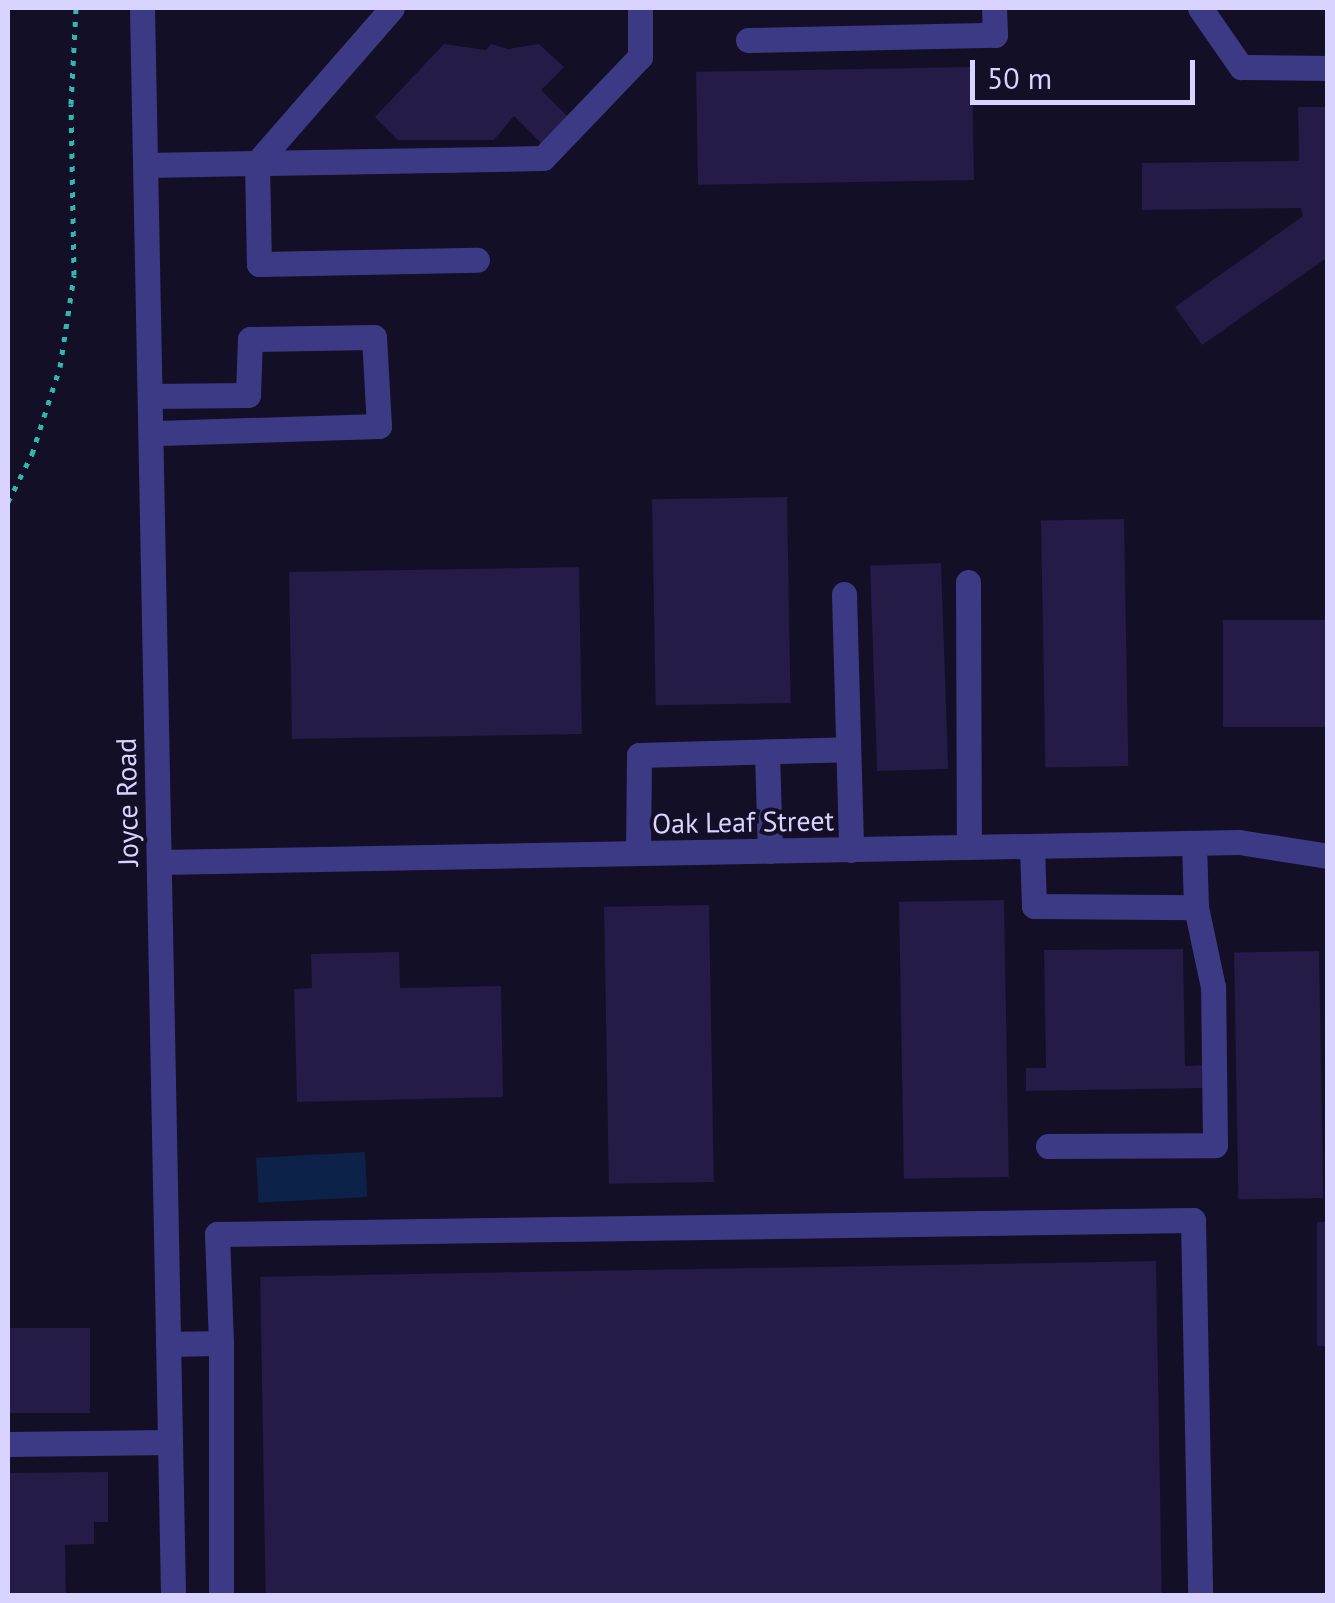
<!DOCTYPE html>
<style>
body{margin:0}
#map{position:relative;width:1335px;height:1603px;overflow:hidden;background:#130f26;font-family:"PT Sans",sans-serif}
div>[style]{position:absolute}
.water>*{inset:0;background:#0c2248;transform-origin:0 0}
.building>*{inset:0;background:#241b47;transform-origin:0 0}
.path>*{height:5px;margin-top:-2.5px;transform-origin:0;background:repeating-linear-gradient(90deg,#2fb8b0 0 5px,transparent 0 13px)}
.minor>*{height:25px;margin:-12.5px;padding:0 12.5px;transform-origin:12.5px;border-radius:12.5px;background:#3d3a85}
span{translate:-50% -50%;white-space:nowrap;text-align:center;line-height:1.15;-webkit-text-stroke:8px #130f26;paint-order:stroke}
.street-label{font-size:28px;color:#d9d4ff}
.frame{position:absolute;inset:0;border:10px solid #d9d4ff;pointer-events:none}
.scale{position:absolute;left:970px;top:60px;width:225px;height:45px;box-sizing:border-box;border:5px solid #d9d4ff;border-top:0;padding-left:12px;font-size:30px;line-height:35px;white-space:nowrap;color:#d9d4ff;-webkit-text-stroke:8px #130f26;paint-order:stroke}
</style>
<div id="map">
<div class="water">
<div style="left:365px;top:1152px;width:45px;height:109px;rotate:87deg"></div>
</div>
<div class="building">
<div style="clip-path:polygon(444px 44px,486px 50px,491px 44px,508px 49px,539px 44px,564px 67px,541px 90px,569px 118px,543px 145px,514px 116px,494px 140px,398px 140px,375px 117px)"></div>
<div style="left:972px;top:67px;width:113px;height:276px;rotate:89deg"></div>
<div style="clip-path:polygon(1298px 107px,1328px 107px,1328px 257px,1202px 345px,1175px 307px,1303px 216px,1301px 208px,1142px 210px,1142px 163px,1299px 161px)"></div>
<div style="left:787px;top:497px;width:206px;height:135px;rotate:89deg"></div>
<div style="left:1124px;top:519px;width:247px;height:83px;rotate:89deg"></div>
<div style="left:941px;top:563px;width:206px;height:71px;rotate:88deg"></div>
<div style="left:579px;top:567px;width:167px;height:290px;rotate:89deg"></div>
<div style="left:1328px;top:620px;width:107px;height:105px;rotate:90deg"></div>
<div style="left:1004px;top:900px;width:277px;height:105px;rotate:89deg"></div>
<div style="left:709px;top:905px;width:277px;height:105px;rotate:89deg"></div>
<div style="clip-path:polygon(1183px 949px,1185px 1066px,1205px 1065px,1206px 1088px,1026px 1091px,1026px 1068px,1046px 1068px,1044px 950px)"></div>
<div style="left:1319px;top:951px;width:247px;height:85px;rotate:89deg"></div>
<div style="clip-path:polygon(399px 952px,400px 988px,501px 986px,503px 1097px,297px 1102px,294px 989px,312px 988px,311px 954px)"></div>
<div style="left:1317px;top:1222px;width:11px;height:124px"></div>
<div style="left:1156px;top:1261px;width:335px;height:896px;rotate:89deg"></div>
<div style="left:8px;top:1328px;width:82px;height:85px"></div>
<div style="clip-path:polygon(108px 1472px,108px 1522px,94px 1522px,94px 1544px,65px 1545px,66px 1596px,8px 1596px,8px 1473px)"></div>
</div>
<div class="path">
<div style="left:8px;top:502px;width:54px;rotate:-63.4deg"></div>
<div style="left:32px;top:454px;width:91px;rotate:-72.2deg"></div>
<div style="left:60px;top:367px;width:93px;rotate:-81.3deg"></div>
<div style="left:74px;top:275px;width:171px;rotate:-91deg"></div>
<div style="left:71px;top:104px;width:96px;rotate:-87deg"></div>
</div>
<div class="minor">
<div style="left:142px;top:8px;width:1588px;rotate:88.88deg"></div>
<div style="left:392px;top:8px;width:206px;rotate:131.1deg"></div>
<div style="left:257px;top:163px;width:101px;rotate:88.9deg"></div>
<div style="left:259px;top:264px;width:218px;rotate:-1.1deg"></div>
<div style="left:1200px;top:8px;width:72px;rotate:55.2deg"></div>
<div style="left:1241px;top:67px;width:87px;rotate:0.7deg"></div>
<div style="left:748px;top:40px;width:247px;rotate:-1.2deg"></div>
<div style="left:995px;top:35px;width:27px;rotate:-92deg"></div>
<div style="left:146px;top:165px;width:397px;rotate:-1deg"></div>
<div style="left:543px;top:158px;width:140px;rotate:-46.2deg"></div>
<div style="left:640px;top:57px;width:49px;rotate:-90deg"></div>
<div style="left:150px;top:396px;width:98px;rotate:-0.6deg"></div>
<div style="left:248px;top:395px;width:56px;rotate:-88deg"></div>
<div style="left:250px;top:339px;width:124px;rotate:-0.9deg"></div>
<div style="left:374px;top:337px;width:89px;rotate:86.8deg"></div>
<div style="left:379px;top:426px;width:228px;rotate:178.2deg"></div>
<div style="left:968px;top:582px;width:265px;rotate:89.8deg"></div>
<div style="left:844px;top:594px;width:256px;rotate:88.4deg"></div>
<div style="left:767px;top:752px;width:99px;rotate:88.3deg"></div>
<div style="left:1032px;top:846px;width:60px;rotate:88.1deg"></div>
<div style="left:1034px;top:906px;width:162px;rotate:0.4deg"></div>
<div style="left:1196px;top:907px;width:64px;rotate:-91.8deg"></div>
<div style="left:638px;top:853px;width:98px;rotate:-89.4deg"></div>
<div style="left:639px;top:755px;width:209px;rotate:-1.6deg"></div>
<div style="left:159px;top:862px;width:1080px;rotate:-1.06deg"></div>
<div style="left:1239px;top:842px;width:90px;rotate:8.9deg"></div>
<div style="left:1048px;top:1146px;width:167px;rotate:-0.3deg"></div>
<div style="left:1215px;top:1145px;width:158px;rotate:-90.7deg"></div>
<div style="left:1213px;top:987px;width:82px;rotate:-102deg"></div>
<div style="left:168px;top:1344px;width:53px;rotate:-1.1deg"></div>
<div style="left:221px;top:1343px;width:109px;rotate:-92.1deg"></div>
<div style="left:217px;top:1234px;width:976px;rotate:-0.82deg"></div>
<div style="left:1193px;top:1220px;width:376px;rotate:88.9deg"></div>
<div style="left:8px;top:1444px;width:162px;rotate:-0.7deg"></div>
<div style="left:221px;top:1596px;width:253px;rotate:-90deg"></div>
</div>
<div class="street-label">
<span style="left:127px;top:802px;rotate:-91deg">Joyce Road</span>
<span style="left:743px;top:822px;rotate:-1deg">Oak Leaf Street</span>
</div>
<div class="frame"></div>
<div class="scale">50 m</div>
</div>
